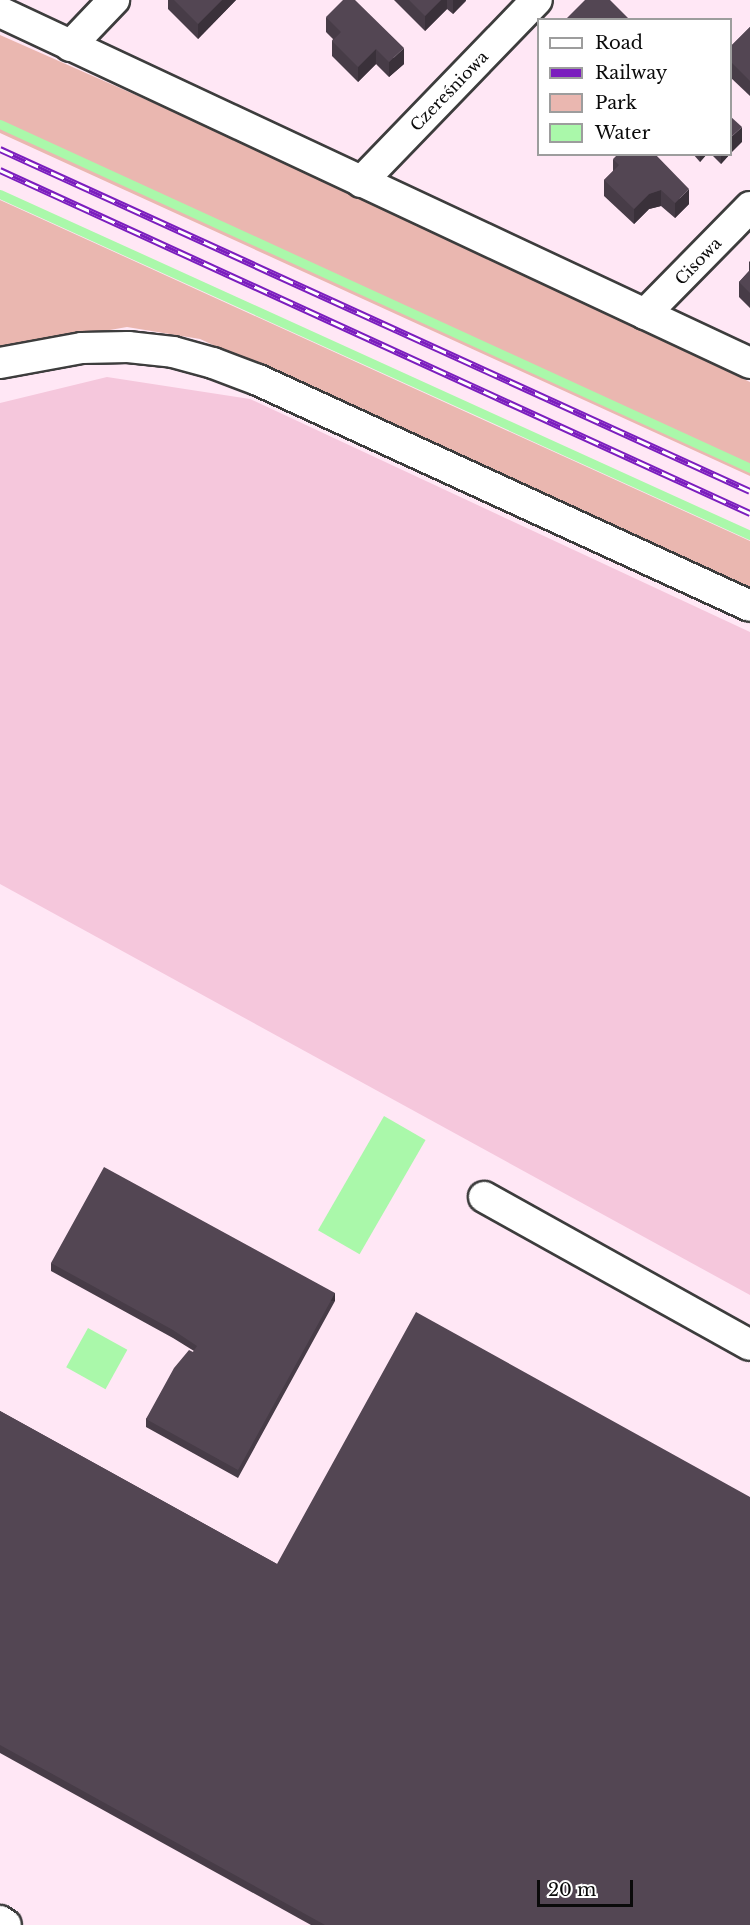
<!DOCTYPE html>
<meta charset="utf-8">
<style>
body{margin:0}
#map{position:relative;width:750px;height:1925px;overflow:hidden;background:#ffe7f5;font-family:"Libre Baskerville",serif}
div>[style]{position:absolute}
.farmland>*{inset:0;background:#f5c7dc}
.green>*{inset:0;background:#eab7b0}
.water>*{inset:0;background:#aaf8aa;transform-origin:0 0}
.stream>*{height:9px;margin:-4.5px;padding:0 4.5px;transform-origin:4.5px;border-radius:4.5px;background:#aaf8aa}
.roads{filter:drop-shadow(2px 0 #3d3d3d) drop-shadow(-2px 0 #3d3d3d) drop-shadow(0 2px #3d3d3d) drop-shadow(0 -2px #3d3d3d)}
.minor>*{height:30px;margin:-15px;padding:0 15px;transform-origin:15px;border-radius:15px;background:#fff}
.rail>*{height:7px;margin-top:-3.5px;transform-origin:0;background:repeating-linear-gradient(90deg,#fff 0 14px,#7b1ebe 0 28px);box-sizing:border-box;border-block:2px solid #7b1ebe}
.wall>*{inset:0;background:#473c47}
.shaded-wall>*{inset:0;background:#3a313a;transform-origin:0 0}
.building>*{inset:0;background:#534653}
span{translate:-50% -50%;white-space:nowrap;text-align:center;line-height:1.15;-webkit-text-stroke:6px #fff;paint-order:stroke}
.street-label{font-size:16px;color:#0a0a0a}
.legend{position:absolute;left:537px;top:18px;width:195px;height:138px;box-sizing:border-box;background:#fff;border:2px solid #9d9d9d;margin:0;padding:8px 10px;list-style:none;font-size:18px;color:#0a0a0a}
.legend li{display:flex;align-items:center;gap:12px;height:30px}
.legend b{width:30px;border:2px solid #9d9d9d}
.scale{position:absolute;left:537px;top:1880px;width:96px;height:27px;box-sizing:border-box;border:3px solid #0a0a0a;border-top:0;padding-left:8px;font-size:18px;line-height:21px;white-space:nowrap;color:#0a0a0a;-webkit-text-stroke:4px #fff;paint-order:stroke}
</style>
<div id="map">
<div class="farmland">
<div style="clip-path:polygon(107px 377px,250px 399px,750px 632px,750px 1295px,0 884px,0 403px)"></div>
</div>
<div class="green">
<div style="clip-path:polygon(0 35px,233px 138px,750px 382px,750px 476px,0 133px)"></div>
<div style="clip-path:polygon(0 200px,750px 541px,750px 590px,200px 339px,127px 327px,0 349px)"></div>
</div>
<div class="water">
<div style="left:384px;top:1116px;width:48px;height:132px;rotate:30deg"></div>
<div style="left:88px;top:1328px;width:45px;height:45px;rotate:29deg"></div>
</div>
<div class="stream">
<div style="left:0;top:124px;width:825px;rotate:24.64deg"></div>
<div style="left:0;top:194px;width:824px;rotate:24.45deg"></div>
</div>
<div class="roads">
<div class="minor">
<div style="left:0;top:12px;width:828px;rotate:25.08deg"></div>
<div style="left:70px;top:46px;width:64px;rotate:-46.3deg"></div>
<div style="left:361px;top:182px;width:253px;rotate:-46deg"></div>
<div style="left:645px;top:314px;width:150px;rotate:-45.5deg"></div>
<div style="left:0;top:363px;width:83px;rotate:-10.4deg"></div>
<div style="left:82px;top:348px;width:46px;rotate:-1.2deg"></div>
<div style="left:128px;top:347px;width:45px;rotate:6.3deg"></div>
<div style="left:173px;top:352px;width:41px;rotate:15.4deg"></div>
<div style="left:213px;top:363px;width:48px;rotate:20.7deg"></div>
<div style="left:258px;top:380px;width:541px;rotate:24.67deg"></div>
<div style="left:484px;top:1197px;width:304px;rotate:29.1deg"></div>
<div style="left:0;top:1921px;width:7px;rotate:34deg"></div>
</div>
</div>
<div class="rail">
<div style="left:0;top:149px;width:824px;rotate:24.51deg"></div>
<div style="left:0;top:170px;width:825px;rotate:24.58deg"></div>
</div>
<div class="wall">
<div style="clip-path:polygon(168px 0,236px 0,198px 39px,168px 9px)"></div>
<div style="clip-path:polygon(394px 0,466px 0,466px 1px,453px 14px,447px 9px,425px 31px)"></div>
<div style="clip-path:polygon(326px 17px,404px 64px,389px 77px,376px 64px,358px 82px,332px 56px,332px 41px,333px 39px,326px 32px)"></div>
<div style="clip-path:polygon(750px 27px,750px 96px,730px 77px,730px 47px)"></div>
<div style="clip-path:polygon(693px 154px,707px 154px,700px 162px)"></div>
<div style="clip-path:polygon(711px 154px,730px 154px,721px 164px)"></div>
<div style="clip-path:polygon(613px 159px,689px 204px,675px 218px,661px 206px,649px 209px,634px 224px,604px 196px,604px 180px,613px 171px)"></div>
<div style="clip-path:polygon(750px 261px,750px 308px,739px 297px,739px 282px,749px 271px,749px 262px)"></div>
<div style="clip-path:polygon(51px 1263px,335px 1301px,238px 1478px,146px 1427px,146px 1419px,194px 1351px,173px 1338px,51px 1271px)"></div>
<div style="clip-path:polygon(0 1411px,277px 1564px,750px 1925px,311px 1925px,0 1753px)"></div>
</div>
<div class="shaded-wall">
<div style="clip-path:polygon(222px 0,236px 0,198px 39px,198px 24px)"></div>
<div style="clip-path:polygon(441px 0,447px 0,447px 9px,425px 31px,425px 16px)"></div>
<div style="clip-path:polygon(453px 0,466px 0,453px 14px)"></div>
<div style="clip-path:polygon(404px 48px,404px 64px,389px 77px,389px 62px)"></div>
<div style="clip-path:polygon(376px 49px,376px 64px,358px 82px,358px 67px)"></div>
<div style="clip-path:polygon(742px 127px,742px 142px,730px 154px,730px 138px)"></div>
<div style="clip-path:polygon(700px 154px,707px 154px,700px 162px)"></div>
<div style="clip-path:polygon(721px 154px,730px 154px,721px 164px)"></div>
<div style="clip-path:polygon(689px 189px,689px 204px,675px 218px,675px 203px)"></div>
<div style="clip-path:polygon(661px 190px,661px 206px,649px 209px,634px 224px,634px 209px,649px 194px)"></div>
<div style="left:335px;top:1293px;width:8px;height:202px;rotate:90deg"></div>
</div>
<div class="building">
<div style="clip-path:polygon(174px 0,222px 0,198px 24px)"></div>
<div style="clip-path:polygon(343px 0,355px 0,404px 48px,389px 62px,376px 49px,358px 67px,332px 41px,341px 32px,326px 17px)"></div>
<div style="clip-path:polygon(409px 0,441px 0,425px 16px)"></div>
<div style="clip-path:polygon(585px 0,610px 0,630px 20px,565px 20px)"></div>
<div style="clip-path:polygon(750px 27px,750px 81px,730px 61px,730px 47px)"></div>
<div style="clip-path:polygon(730px 116px,742px 127px,730px 138px)"></div>
<div style="clip-path:polygon(618px 154px,655px 154px,689px 189px,675px 203px,661px 190px,649px 194px,634px 209px,604px 180px,619px 165px,613px 159px)"></div>
<div style="clip-path:polygon(750px 270px,750px 293px,739px 282px)"></div>
<div style="clip-path:polygon(104px 1167px,335px 1293px,238px 1470px,146px 1419px,174px 1368px,189px 1350px,193px 1352px,197px 1346px,173px 1330px,51px 1263px)"></div>
<div style="clip-path:polygon(416px 1312px,750px 1497px,750px 1925px,325px 1925px,0 1745px,0 1411px,277px 1564px)"></div>
</div>
<div class="street-label">
<span style="left:449px;top:91px;rotate:-46deg">Czereśniowa</span>
<span style="left:698px;top:261px;rotate:-46deg">Cisowa</span>
</div>
<ul class="legend">
<li><b style="height:8px;background:#fff"></b>Road</li>
<li><b style="height:8px;background:#7b1ebe"></b>Railway</li>
<li><b style="height:16px;background:#eab7b0"></b>Park</li>
<li><b style="height:16px;background:#aaf8aa"></b>Water</li>
</ul>
<div class="scale">20 m</div>
</div>
